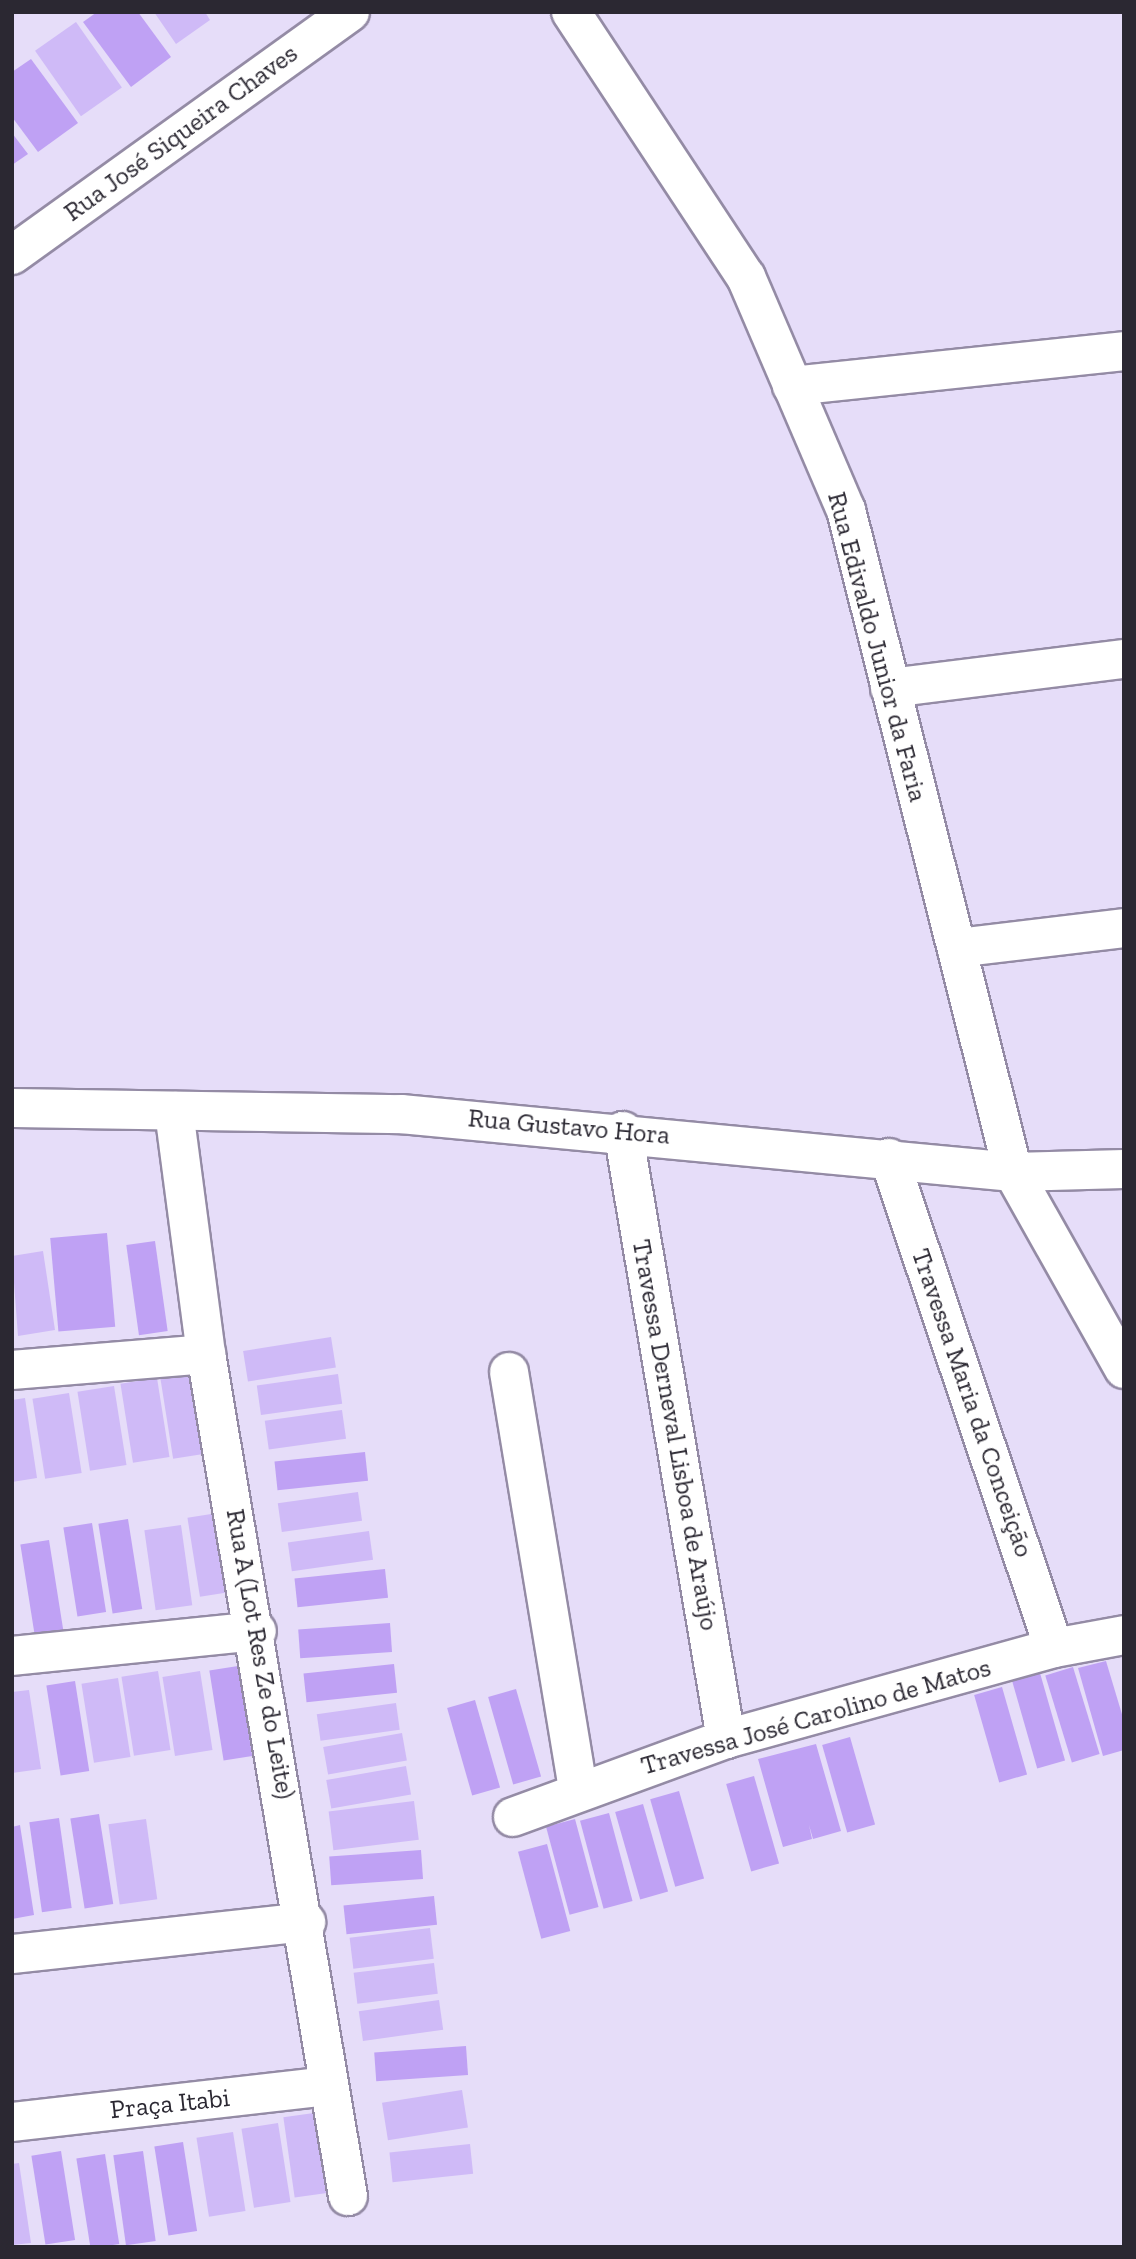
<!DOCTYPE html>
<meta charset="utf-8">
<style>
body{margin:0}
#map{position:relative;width:1136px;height:2259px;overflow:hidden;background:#e6ddf9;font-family:"Zilla Slab",serif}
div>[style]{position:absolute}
.green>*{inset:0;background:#cfbaf7;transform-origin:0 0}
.building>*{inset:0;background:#bfa1f4;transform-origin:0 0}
.roads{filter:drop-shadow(2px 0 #948ba5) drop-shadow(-2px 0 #948ba5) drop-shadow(0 2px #948ba5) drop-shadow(0 -2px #948ba5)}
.minor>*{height:38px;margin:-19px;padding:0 19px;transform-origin:19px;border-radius:19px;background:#fff}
span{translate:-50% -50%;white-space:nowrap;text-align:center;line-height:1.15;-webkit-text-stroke:6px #fff;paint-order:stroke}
.street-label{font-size:26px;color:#2b2832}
.frame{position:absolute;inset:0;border:14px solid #2b2832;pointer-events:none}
</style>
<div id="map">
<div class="green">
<div style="clip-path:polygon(154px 12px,205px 12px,210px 20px,176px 44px)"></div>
<div style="left:76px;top:22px;width:80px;height:50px;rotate:55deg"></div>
<div style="clip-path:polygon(43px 1251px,55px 1330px,18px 1336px,12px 1256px)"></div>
<div style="left:331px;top:1337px;width:31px;height:89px;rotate:81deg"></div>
<div style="left:197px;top:1373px;width:81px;height:37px;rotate:81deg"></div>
<div style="left:338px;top:1374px;width:30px;height:82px;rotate:82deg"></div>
<div style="left:157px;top:1378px;width:80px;height:37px;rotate:81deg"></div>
<div style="left:114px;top:1386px;width:80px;height:37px;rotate:81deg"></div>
<div style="left:69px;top:1393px;width:81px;height:37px;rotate:81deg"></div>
<div style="clip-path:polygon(25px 1398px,37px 1478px,12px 1482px,12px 1400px)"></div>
<div style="left:342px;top:1410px;width:29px;height:78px;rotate:82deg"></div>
<div style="left:358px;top:1492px;width:29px;height:81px;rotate:82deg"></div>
<div style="left:224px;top:1512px;width:80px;height:37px;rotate:81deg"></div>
<div style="left:181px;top:1525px;width:81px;height:37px;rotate:82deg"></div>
<div style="left:369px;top:1531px;width:29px;height:82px;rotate:82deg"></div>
<div style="left:158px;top:1671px;width:80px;height:37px;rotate:81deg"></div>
<div style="left:200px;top:1671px;width:80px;height:38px;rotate:81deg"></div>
<div style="left:118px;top:1678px;width:80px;height:37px;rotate:81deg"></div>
<div style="clip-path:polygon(29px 1690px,41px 1769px,12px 1773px,12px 1692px)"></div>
<div style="left:396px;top:1703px;width:27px;height:80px;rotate:82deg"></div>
<div style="left:402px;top:1733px;width:28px;height:80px;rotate:80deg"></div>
<div style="left:406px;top:1766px;width:29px;height:81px;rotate:80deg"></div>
<div style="left:414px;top:1801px;width:39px;height:86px;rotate:83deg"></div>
<div style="left:146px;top:1819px;width:81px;height:38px;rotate:82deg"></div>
<div style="left:430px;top:1928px;width:31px;height:81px;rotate:83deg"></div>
<div style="left:434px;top:1963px;width:31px;height:81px;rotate:83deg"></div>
<div style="left:439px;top:2000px;width:30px;height:81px;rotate:82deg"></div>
<div style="left:462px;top:2090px;width:38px;height:81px;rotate:81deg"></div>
<div style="left:321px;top:2112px;width:81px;height:38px;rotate:82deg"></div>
<div style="left:278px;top:2123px;width:80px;height:37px;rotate:81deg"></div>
<div style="left:233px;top:2132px;width:80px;height:37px;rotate:81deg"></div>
<div style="left:470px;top:2144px;width:30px;height:81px;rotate:84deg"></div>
<div style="clip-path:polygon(19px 2163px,31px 2243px,12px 2245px,12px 2164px)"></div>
</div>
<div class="building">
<div style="clip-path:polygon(97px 12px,138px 12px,171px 57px,131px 87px,83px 22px)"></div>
<div style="clip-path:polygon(31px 59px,78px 123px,38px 152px,12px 117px,12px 72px)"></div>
<div style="clip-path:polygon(12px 133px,28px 154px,12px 165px)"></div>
<div style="left:107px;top:1233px;width:94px;height:57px;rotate:85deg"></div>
<div style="left:155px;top:1241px;width:91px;height:29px;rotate:82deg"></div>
<div style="left:365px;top:1452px;width:29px;height:91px;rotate:84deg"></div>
<div style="left:128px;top:1519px;width:91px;height:30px;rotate:81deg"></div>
<div style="left:92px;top:1523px;width:90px;height:29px;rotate:81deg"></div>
<div style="left:49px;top:1540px;width:91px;height:29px;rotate:81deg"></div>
<div style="left:385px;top:1569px;width:29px;height:91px;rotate:84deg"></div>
<div style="left:390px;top:1623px;width:29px;height:92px;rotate:86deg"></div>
<div style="clip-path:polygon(1106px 1661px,1124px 1721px,1124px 1750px,1103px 1756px,1078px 1668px)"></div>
<div style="left:394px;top:1664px;width:29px;height:91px;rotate:84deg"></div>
<div style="left:238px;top:1666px;width:91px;height:29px;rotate:81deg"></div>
<div style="left:1073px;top:1667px;width:91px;height:29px;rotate:73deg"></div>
<div style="left:1040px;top:1673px;width:91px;height:29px;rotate:74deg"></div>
<div style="left:75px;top:1681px;width:91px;height:29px;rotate:81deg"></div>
<div style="left:1002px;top:1687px;width:91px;height:29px;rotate:74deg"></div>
<div style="left:516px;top:1689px;width:91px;height:29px;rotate:74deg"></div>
<div style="left:475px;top:1700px;width:91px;height:29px;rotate:74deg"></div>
<div style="left:850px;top:1737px;width:91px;height:29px;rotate:74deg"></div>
<div style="clip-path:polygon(816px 1744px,841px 1831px,813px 1839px,809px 1825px,812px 1839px,783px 1847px,758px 1759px)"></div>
<div style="left:754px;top:1776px;width:91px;height:29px;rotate:74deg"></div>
<div style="left:679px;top:1791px;width:91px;height:30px;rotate:74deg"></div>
<div style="left:643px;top:1804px;width:91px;height:29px;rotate:74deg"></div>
<div style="left:609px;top:1813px;width:91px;height:30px;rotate:75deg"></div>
<div style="left:99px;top:1814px;width:91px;height:29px;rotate:81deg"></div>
<div style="left:59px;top:1818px;width:91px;height:30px;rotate:82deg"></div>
<div style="left:575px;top:1819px;width:91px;height:30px;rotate:75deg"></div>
<div style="clip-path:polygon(20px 1825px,34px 1915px,12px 1919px,12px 1827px)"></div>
<div style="left:547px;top:1844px;width:90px;height:30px;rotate:75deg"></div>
<div style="left:421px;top:1850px;width:29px;height:92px;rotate:86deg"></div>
<div style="left:434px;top:1896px;width:29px;height:91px;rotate:84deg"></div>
<div style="left:466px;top:2046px;width:29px;height:92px;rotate:86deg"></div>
<div style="left:183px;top:2142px;width:90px;height:29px;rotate:81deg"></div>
<div style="left:61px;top:2151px;width:90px;height:30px;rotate:81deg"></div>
<div style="left:143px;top:2151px;width:91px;height:30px;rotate:82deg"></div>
<div style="left:105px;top:2154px;width:91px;height:29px;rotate:81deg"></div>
</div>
<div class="roads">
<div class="minor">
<div style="left:571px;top:12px;width:318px;rotate:56.6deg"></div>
<div style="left:746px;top:277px;width:254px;rotate:66.8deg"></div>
<div style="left:846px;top:510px;width:683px;rotate:75.84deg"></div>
<div style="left:1013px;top:1172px;width:226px;rotate:60.6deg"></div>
<div style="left:12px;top:255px;width:416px;rotate:-35.7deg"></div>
<div style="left:792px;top:386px;width:334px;rotate:-6deg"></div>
<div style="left:890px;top:688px;width:236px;rotate:-7.1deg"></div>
<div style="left:957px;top:948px;width:168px;rotate:-6.8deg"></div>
<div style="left:12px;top:1108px;width:389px;rotate:0.9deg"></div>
<div style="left:401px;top:1114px;width:615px;rotate:5.41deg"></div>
<div style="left:1013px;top:1172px;width:111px;rotate:-1.5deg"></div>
<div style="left:174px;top:1111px;width:245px;rotate:82.5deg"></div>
<div style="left:206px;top:1354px;width:854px;rotate:80.43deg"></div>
<div style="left:623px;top:1131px;width:617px;rotate:80.38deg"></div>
<div style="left:889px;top:1158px;width:517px;rotate:71.39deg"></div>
<div style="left:12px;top:1370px;width:195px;rotate:-4.7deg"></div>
<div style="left:509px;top:1372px;width:423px;rotate:80.6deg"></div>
<div style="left:12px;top:1656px;width:246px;rotate:-5.8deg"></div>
<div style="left:513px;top:1817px;width:227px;rotate:-20.1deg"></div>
<div style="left:726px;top:1739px;width:340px;rotate:-15.5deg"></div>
<div style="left:1054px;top:1648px;width:71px;rotate:-10.5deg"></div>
<div style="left:12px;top:1954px;width:296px;rotate:-6.2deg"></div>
<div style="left:12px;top:2122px;width:318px;rotate:-6.5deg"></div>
</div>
</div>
<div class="street-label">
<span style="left:181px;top:133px;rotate:-36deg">Rua José Siqueira Chaves</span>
<span style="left:877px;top:647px;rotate:75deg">Rua Edivaldo Junior da Faria</span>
<span style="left:569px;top:1127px;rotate:5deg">Rua Gustavo Hora</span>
<span style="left:972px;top:1403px;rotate:71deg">Travessa Maria da Conceição</span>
<span style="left:675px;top:1435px;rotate:80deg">Travessa Derneval Lisboa de Araújo</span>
<span style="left:260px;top:1654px;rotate:80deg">Rua A (Lot Res Ze do Leite)</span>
<span style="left:816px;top:1717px;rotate:-16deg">Travessa José Carolino de Matos</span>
<span style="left:170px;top:2104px;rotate:-6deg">Praça Itabi</span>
</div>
<div class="frame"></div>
</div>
